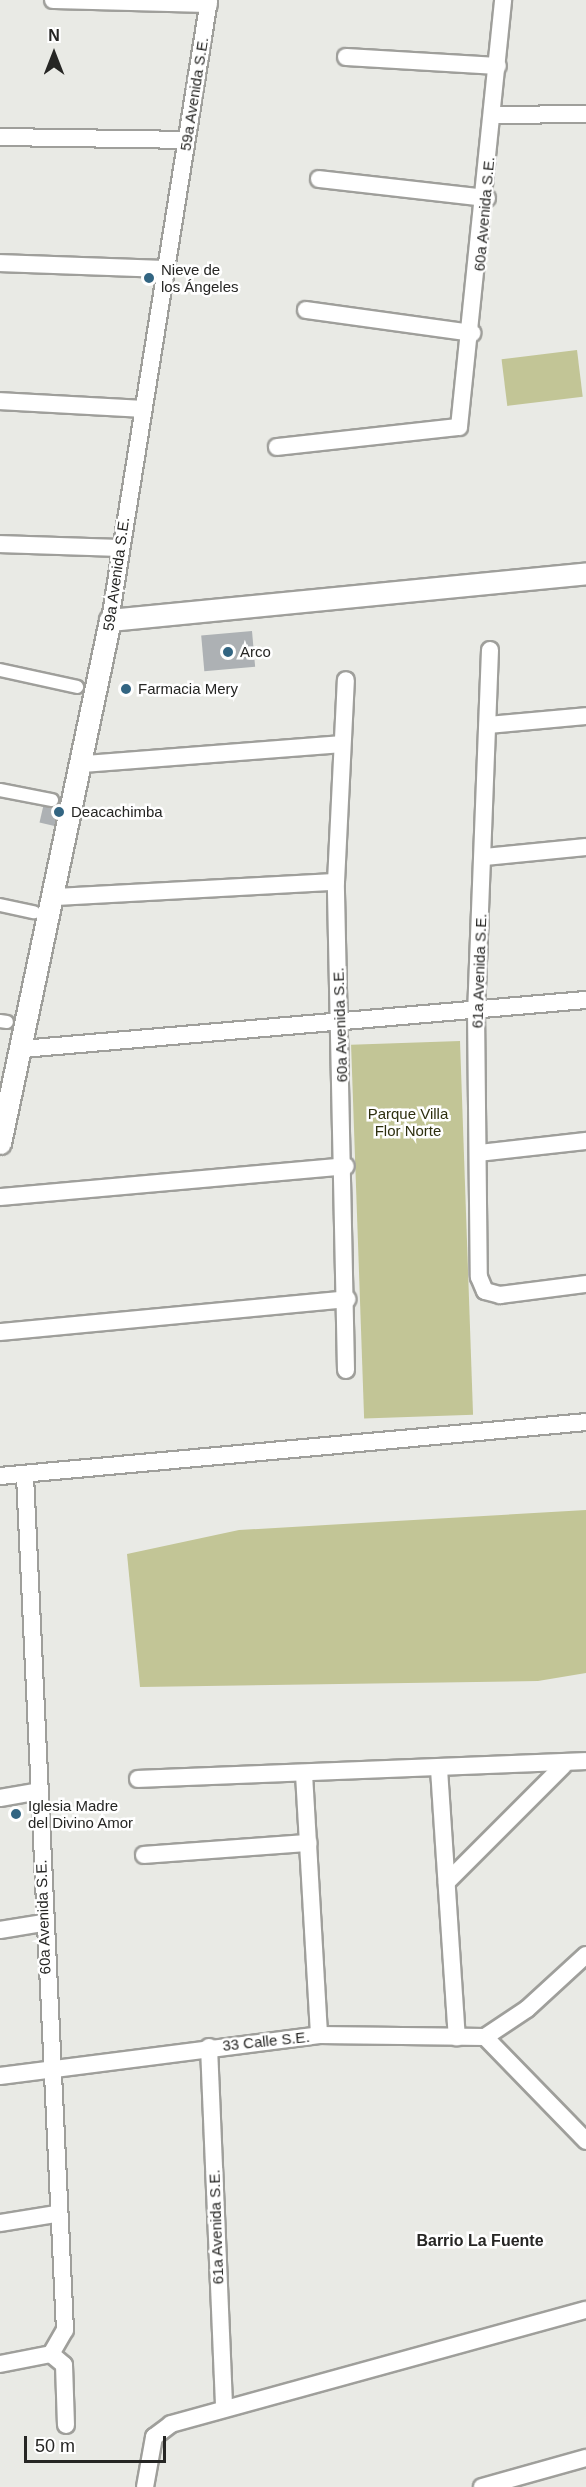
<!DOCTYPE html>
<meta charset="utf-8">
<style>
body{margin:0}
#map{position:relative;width:586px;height:2487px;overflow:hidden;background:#e9eae5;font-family:Arial,sans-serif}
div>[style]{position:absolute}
.green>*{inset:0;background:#c2c596;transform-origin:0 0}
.building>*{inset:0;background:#adb1b4;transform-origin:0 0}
.roads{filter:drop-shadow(2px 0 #9f9f9b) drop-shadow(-2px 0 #9f9f9b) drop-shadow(0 2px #9f9f9b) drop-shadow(0 -2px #9f9f9b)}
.pedestrian>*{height:12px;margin:-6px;padding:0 6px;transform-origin:6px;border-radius:6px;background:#fff}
.minor>*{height:16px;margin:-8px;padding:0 8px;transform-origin:8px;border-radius:8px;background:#fff}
.tertiary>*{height:21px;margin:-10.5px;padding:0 10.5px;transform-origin:10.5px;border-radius:10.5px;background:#fff}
.dots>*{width:16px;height:16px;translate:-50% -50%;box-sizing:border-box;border:3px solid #fff;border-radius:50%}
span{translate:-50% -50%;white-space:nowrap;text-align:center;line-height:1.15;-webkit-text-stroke:5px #fff;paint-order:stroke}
.street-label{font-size:15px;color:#262624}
.poi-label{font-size:15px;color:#262624}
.left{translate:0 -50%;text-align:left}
.park-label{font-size:15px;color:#2e2f0f}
.neighbourhood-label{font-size:16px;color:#262624;font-weight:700}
.north{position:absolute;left:24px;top:24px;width:60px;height:60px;-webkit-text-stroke:4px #fff;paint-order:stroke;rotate:0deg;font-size:16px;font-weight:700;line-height:24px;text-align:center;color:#262624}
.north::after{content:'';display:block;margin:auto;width:21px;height:27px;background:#262624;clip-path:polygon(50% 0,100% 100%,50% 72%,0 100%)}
.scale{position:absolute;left:24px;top:2436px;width:142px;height:27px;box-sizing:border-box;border:3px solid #262624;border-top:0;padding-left:8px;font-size:18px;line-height:21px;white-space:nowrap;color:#262624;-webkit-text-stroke:4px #fff;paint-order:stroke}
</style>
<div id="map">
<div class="green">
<div style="left:577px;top:350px;width:47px;height:76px;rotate:83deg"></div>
<div style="left:460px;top:1041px;width:374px;height:109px;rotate:88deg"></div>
<div style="clip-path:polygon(586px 1510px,586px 1673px,538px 1681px,140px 1687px,127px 1554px,239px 1530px)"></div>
</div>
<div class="building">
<div style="left:252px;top:631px;width:36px;height:51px;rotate:85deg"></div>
<div style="left:44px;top:803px;width:23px;height:20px;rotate:13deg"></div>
</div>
<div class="roads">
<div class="pedestrian">
<div style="left:0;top:670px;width:79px;rotate:12.4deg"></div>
<div style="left:0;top:790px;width:53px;rotate:10.9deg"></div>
<div style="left:0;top:905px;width:35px;rotate:12deg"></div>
<div style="left:0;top:1021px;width:7px;rotate:8deg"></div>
</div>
<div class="minor">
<div style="left:53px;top:0;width:156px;rotate:1.5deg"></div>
<div style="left:346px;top:57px;width:152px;rotate:3.4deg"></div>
<div style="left:493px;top:115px;width:93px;rotate:-0.6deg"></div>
<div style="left:0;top:137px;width:186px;rotate:0.9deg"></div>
<div style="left:319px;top:179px;width:169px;rotate:6.5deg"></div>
<div style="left:0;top:263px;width:164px;rotate:2.1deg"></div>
<div style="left:306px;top:310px;width:168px;rotate:7.9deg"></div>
<div style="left:0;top:401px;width:141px;rotate:3.2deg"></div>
<div style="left:277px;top:447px;width:183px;rotate:-6.3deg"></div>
<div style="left:459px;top:427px;width:429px;rotate:-84.1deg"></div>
<div style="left:0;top:544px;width:120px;rotate:1.9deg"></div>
<div style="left:110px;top:620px;width:628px;rotate:-80.93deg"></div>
<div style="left:490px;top:650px;width:361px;rotate:92.2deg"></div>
<div style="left:476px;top:1011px;width:266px;rotate:89.4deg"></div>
<div style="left:479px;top:1277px;width:15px;rotate:67deg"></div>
<div style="left:485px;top:1291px;width:16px;rotate:15deg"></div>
<div style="left:500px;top:1295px;width:87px;rotate:-7.3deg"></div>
<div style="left:488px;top:725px;width:98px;rotate:-5.2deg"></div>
<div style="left:84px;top:764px;width:258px;rotate:-4.4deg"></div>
<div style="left:485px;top:857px;width:101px;rotate:-5.7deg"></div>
<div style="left:55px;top:897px;width:281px;rotate:-3.1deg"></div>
<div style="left:22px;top:1049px;width:566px;rotate:-4.97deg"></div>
<div style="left:479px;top:1153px;width:108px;rotate:-6.4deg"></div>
<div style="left:0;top:1197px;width:347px;rotate:-5.1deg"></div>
<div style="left:0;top:1332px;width:349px;rotate:-5.4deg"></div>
<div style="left:346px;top:1370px;width:488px;rotate:-91.2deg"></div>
<div style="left:336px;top:882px;width:202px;rotate:-87.2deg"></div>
<div style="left:0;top:1476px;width:588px;rotate:-5.26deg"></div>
<div style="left:439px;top:1769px;width:269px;rotate:86.2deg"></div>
<div style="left:304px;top:1774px;width:261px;rotate:86.7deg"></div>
<div style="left:138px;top:1779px;width:448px;rotate:-2.3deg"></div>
<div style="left:0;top:1798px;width:40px;rotate:-10deg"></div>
<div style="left:144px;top:1855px;width:165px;rotate:-4.2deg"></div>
<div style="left:447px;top:1882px;width:164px;rotate:-45deg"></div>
<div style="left:0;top:1930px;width:44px;rotate:-9.2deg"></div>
<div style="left:485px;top:2037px;width:145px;rotate:45.8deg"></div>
<div style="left:485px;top:2037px;width:50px;rotate:-33.7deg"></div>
<div style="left:527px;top:2009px;width:80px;rotate:-42.5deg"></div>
<div style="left:209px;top:2047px;width:359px;rotate:87.6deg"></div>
<div style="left:0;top:2076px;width:322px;rotate:-7.3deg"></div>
<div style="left:319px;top:2035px;width:166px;rotate:0.7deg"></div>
<div style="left:0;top:2223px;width:57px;rotate:-9.1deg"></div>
<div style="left:51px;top:2354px;width:17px;rotate:40deg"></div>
<div style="left:64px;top:2365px;width:60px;rotate:88.1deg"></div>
<div style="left:0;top:2364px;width:52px;rotate:-11.1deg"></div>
<div style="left:51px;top:2354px;width:28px;rotate:-60deg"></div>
<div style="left:65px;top:2330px;width:857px;rotate:-92.68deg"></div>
<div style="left:145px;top:2487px;width:51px;rotate:-79.8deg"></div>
<div style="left:154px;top:2437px;width:21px;rotate:-37deg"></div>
<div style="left:171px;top:2424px;width:430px;rotate:-15.4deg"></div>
<div style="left:482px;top:2487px;width:108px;rotate:-15.6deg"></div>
</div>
<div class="tertiary">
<div style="left:0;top:1143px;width:534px;rotate:-78.12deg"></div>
<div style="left:110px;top:620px;width:478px;rotate:-5.6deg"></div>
</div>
</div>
<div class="dots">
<div style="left:149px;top:278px;background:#326582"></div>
<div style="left:228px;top:652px;background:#326582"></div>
<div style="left:126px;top:689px;background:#326582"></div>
<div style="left:59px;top:812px;background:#326582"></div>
<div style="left:16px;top:1814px;background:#326582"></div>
</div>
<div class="street-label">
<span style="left:194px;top:94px;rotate:-81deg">59a Avenida S.E.</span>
<span style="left:484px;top:214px;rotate:-85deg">60a Avenida S.E.</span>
<span style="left:116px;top:574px;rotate:-82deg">59a Avenida S.E.</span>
<span style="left:479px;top:971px;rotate:-88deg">61a Avenida S.E.</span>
<span style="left:340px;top:1025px;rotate:-92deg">60a Avenida S.E.</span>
<span style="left:43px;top:1917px;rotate:-92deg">60a Avenida S.E.</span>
<span style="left:266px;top:2041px;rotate:-6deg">33 Calle S.E.</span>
<span style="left:216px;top:2227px;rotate:-92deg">61a Avenida S.E.</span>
</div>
<div class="poi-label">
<span class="left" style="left:161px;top:278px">Nieve de<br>los Ángeles</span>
<span class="left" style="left:240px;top:652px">Arco</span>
<span class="left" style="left:138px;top:689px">Farmacia Mery</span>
<span class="left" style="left:71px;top:812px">Deacachimba</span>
<span class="left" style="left:28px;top:1814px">Iglesia Madre<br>del Divino Amor</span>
</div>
<div class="park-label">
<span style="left:408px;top:1122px">Parque Villa<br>Flor Norte</span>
</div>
<div class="neighbourhood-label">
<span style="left:480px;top:2241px">Barrio La Fuente</span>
</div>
<div class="north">N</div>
<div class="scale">50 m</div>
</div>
